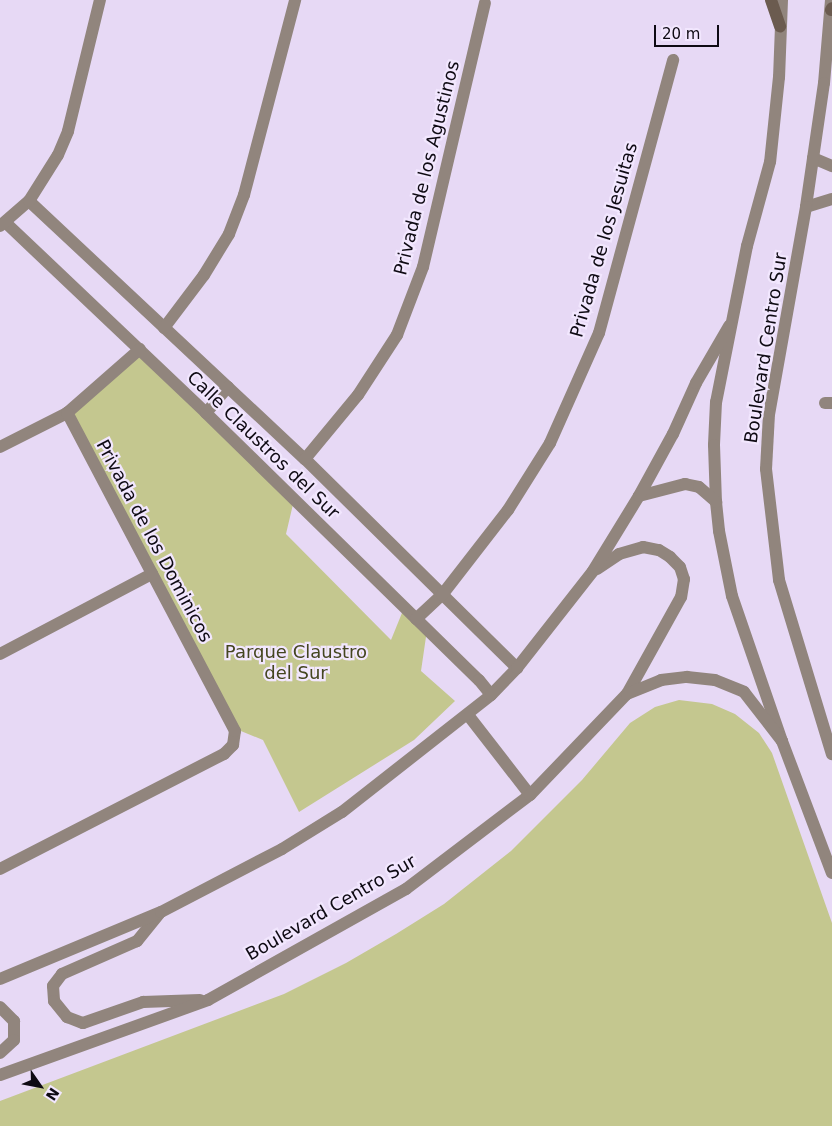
<!DOCTYPE html>
<style>
body{margin:0}
#map{position:relative;width:832px;height:1126px;overflow:hidden;background:#e7d9f5;font-family:"DejaVu Sans",sans-serif}
div>[style]{position:absolute}
.green>*{inset:0;background:#c4c78f}
.minor>*{height:12px;margin:-6px;padding:0 6px;transform-origin:6px;border-radius:6px;background:#91857d}
.tertiary>*{height:12px;margin:-6px;padding:0 6px;transform-origin:6px;border-radius:6px;background:#91857d}
.secondary>*{height:12px;margin:-6px;padding:0 6px;transform-origin:6px;border-radius:6px;background:#6b5b4f}
span{translate:-50% -50%;white-space:nowrap;text-align:center;line-height:1.15;-webkit-text-stroke:4.5px #f2e7fe;paint-order:stroke}
.street-label{font-size:18px;color:#0e0a13}
.park-label{font-size:18px;color:#44451f}
.north{position:absolute;left:15px;top:1061px;width:50px;height:50px;-webkit-text-stroke:4px #f2e7fe;paint-order:stroke;rotate:123deg;font-size:14px;font-weight:700;line-height:20px;text-align:center;color:#0e0a13}
.north::after{content:'';display:block;margin:auto;width:18px;height:22px;background:#0e0a13;clip-path:polygon(50% 0,100% 100%,50% 72%,0 100%)}
.scale{position:absolute;left:654px;top:25px;width:65px;height:22px;box-sizing:border-box;border:2px solid #0e0a13;border-top:0;padding-left:6px;font-size:15px;line-height:18px;white-space:nowrap;color:#0e0a13;-webkit-text-stroke:4px #f2e7fe;paint-order:stroke}
</style>
<div id="map">
<div class="green">
<div style="clip-path:polygon(140px 349px,294px 500px,286px 534px,391px 640px,404px 608px,427px 630px,421px 671px,455px 701px,414px 740px,299px 812px,263px 740px,236px 729px,67px 413px)"></div>
<div style="clip-path:polygon(679px 700px,712px 704px,735px 714px,759px 733px,772px 753px,832px 923px,832px 1126px,0 1126px,0 1101px,284px 994px,346px 963px,396px 934px,444px 904px,511px 851px,582px 780px,630px 723px,655px 707px)"></div>
</div>
<div class="minor">
<div style="left:813px;top:158px;width:21px;rotate:23deg"></div>
<div style="left:29px;top:201px;width:378px;rotate:43.1deg"></div>
<div style="left:305px;top:459px;width:298px;rotate:44.6deg"></div>
<div style="left:806px;top:207px;width:27px;rotate:-17deg"></div>
<div style="left:6px;top:223px;width:276px;rotate:43.5deg"></div>
<div style="left:206px;top:413px;width:382px;rotate:44.4deg"></div>
<div style="left:479px;top:680px;width:19px;rotate:51deg"></div>
<div style="left:0;top:226px;width:38px;rotate:-41deg"></div>
<div style="left:29px;top:201px;width:54px;rotate:-57.8deg"></div>
<div style="left:58px;top:155px;width:26px;rotate:-67deg"></div>
<div style="left:68px;top:131px;width:135px;rotate:-76.3deg"></div>
<div style="left:164px;top:328px;width:66px;rotate:-53deg"></div>
<div style="left:204px;top:275px;width:48px;rotate:-58.6deg"></div>
<div style="left:229px;top:234px;width:42px;rotate:-69deg"></div>
<div style="left:244px;top:195px;width:202px;rotate:-75.3deg"></div>
<div style="left:825px;top:403px;width:7px"></div>
<div style="left:206px;top:413px;width:34px;rotate:-50deg"></div>
<div style="left:0;top:447px;width:75px;rotate:-26.9deg"></div>
<div style="left:67px;top:413px;width:97px;rotate:-41.2deg"></div>
<div style="left:305px;top:459px;width:83px;rotate:-50.4deg"></div>
<div style="left:358px;top:395px;width:72px;rotate:-57deg"></div>
<div style="left:397px;top:335px;width:73px;rotate:-69.1deg"></div>
<div style="left:423px;top:267px;width:271px;rotate:-76.8deg"></div>
<div style="left:416px;top:619px;width:35px;rotate:-43deg"></div>
<div style="left:442px;top:595px;width:108px;rotate:-52.2deg"></div>
<div style="left:508px;top:510px;width:79px;rotate:-57.9deg"></div>
<div style="left:550px;top:443px;width:120px;rotate:-66deg"></div>
<div style="left:599px;top:333px;width:283px;rotate:-74.8deg"></div>
<div style="left:0;top:654px;width:172px;rotate:-27.8deg"></div>
<div style="left:0;top:869px;width:252px;rotate:-27.2deg"></div>
<div style="left:224px;top:754px;width:13px;rotate:-45deg"></div>
<div style="left:233px;top:745px;width:14px;rotate:-82deg"></div>
<div style="left:235px;top:731px;width:360px;rotate:-117.8deg"></div>
</div>
<div class="tertiary">
<div style="left:782px;top:0;width:77px;rotate:92.2deg"></div>
<div style="left:779px;top:77px;width:85px;rotate:96deg"></div>
<div style="left:770px;top:162px;width:87px;rotate:105.3deg"></div>
<div style="left:747px;top:246px;width:159px;rotate:101.2deg"></div>
<div style="left:716px;top:402px;width:43px;rotate:92.7deg"></div>
<div style="left:714px;top:445px;width:57px;rotate:88deg"></div>
<div style="left:716px;top:502px;width:29px;rotate:84deg"></div>
<div style="left:719px;top:531px;width:66px;rotate:78.7deg"></div>
<div style="left:732px;top:596px;width:153px;rotate:71deg"></div>
<div style="left:782px;top:741px;width:141px;rotate:69.3deg"></div>
<div style="left:831px;top:0;width:83px;rotate:94.8deg"></div>
<div style="left:824px;top:83px;width:125px;rotate:98.3deg"></div>
<div style="left:806px;top:207px;width:210px;rotate:100.1deg"></div>
<div style="left:769px;top:414px;width:55px;rotate:93.1deg"></div>
<div style="left:766px;top:469px;width:112px;rotate:83.3deg"></div>
<div style="left:779px;top:580px;width:182px;rotate:73.1deg"></div>
<div style="left:639px;top:496px;width:48px;rotate:-14.6deg"></div>
<div style="left:685px;top:484px;width:14px;rotate:12deg"></div>
<div style="left:699px;top:487px;width:23px;rotate:41deg"></div>
<div style="left:597px;top:569px;width:27px;rotate:-34deg"></div>
<div style="left:619px;top:554px;width:25px;rotate:-16deg"></div>
<div style="left:643px;top:547px;width:16px;rotate:11deg"></div>
<div style="left:659px;top:550px;width:13px;rotate:32deg"></div>
<div style="left:670px;top:557px;width:14px;rotate:45deg"></div>
<div style="left:680px;top:567px;width:13px;rotate:72deg"></div>
<div style="left:684px;top:579px;width:18px;rotate:99deg"></div>
<div style="left:681px;top:597px;width:111px;rotate:119.1deg"></div>
<div style="left:468px;top:715px;width:101px;rotate:52.2deg"></div>
<div style="left:159px;top:914px;width:35px;rotate:129deg"></div>
<div style="left:137px;top:941px;width:82px;rotate:156.3deg"></div>
<div style="left:62px;top:974px;width:15px;rotate:127deg"></div>
<div style="left:53px;top:986px;width:15px;rotate:86deg"></div>
<div style="left:54px;top:1001px;width:21px;rotate:51deg"></div>
<div style="left:67px;top:1017px;width:17px;rotate:21deg"></div>
<div style="left:83px;top:1023px;width:64px;rotate:-19.3deg"></div>
<div style="left:143px;top:1002px;width:57px;rotate:-2deg"></div>
<div style="left:0;top:979px;width:174px;rotate:-22.6deg"></div>
<div style="left:161px;top:912px;width:136px;rotate:-27.5deg"></div>
<div style="left:282px;top:849px;width:70px;rotate:-31.7deg"></div>
<div style="left:342px;top:812px;width:189px;rotate:-38.1deg"></div>
<div style="left:491px;top:695px;width:37px;rotate:-46deg"></div>
<div style="left:517px;top:668px;width:123px;rotate:-51.9deg"></div>
<div style="left:593px;top:571px;width:88px;rotate:-58.5deg"></div>
<div style="left:639px;top:496px;width:71px;rotate:-61.3deg"></div>
<div style="left:673px;top:434px;width:56px;rotate:-65.7deg"></div>
<div style="left:696px;top:383px;width:66px;rotate:-59.9deg"></div>
<div style="left:0;top:1007px;width:20px;rotate:45deg"></div>
<div style="left:14px;top:1021px;width:19px;rotate:90deg"></div>
<div style="left:14px;top:1040px;width:19px;rotate:137deg"></div>
<div style="left:0;top:1075px;width:221px;rotate:-19.8deg"></div>
<div style="left:208px;top:1000px;width:227px;rotate:-29.3deg"></div>
<div style="left:406px;top:889px;width:156px;rotate:-37.2deg"></div>
<div style="left:530px;top:795px;width:140px;rotate:-46.2deg"></div>
<div style="left:627px;top:694px;width:37px;rotate:-22deg"></div>
<div style="left:661px;top:680px;width:26px;rotate:-7deg"></div>
<div style="left:687px;top:677px;width:28px;rotate:6deg"></div>
<div style="left:715px;top:680px;width:31px;rotate:22deg"></div>
<div style="left:744px;top:692px;width:62px;rotate:52.2deg"></div>
</div>
<div class="secondary">
<div style="left:771px;top:0;width:28px;rotate:71deg"></div>
<div style="left:831px;top:10px;width:2px;rotate:-63deg"></div>
</div>
<div class="street-label">
<span style="left:427px;top:168px;rotate:-76deg">Privada de los Agustinos</span>
<span style="left:604px;top:240px;rotate:-74deg">Privada de los Jesuitas</span>
<span style="left:766px;top:348px;rotate:-81deg">Boulevard Centro Sur</span>
<span style="left:263px;top:445px;rotate:44deg">Calle Claustros del Sur</span>
<span style="left:154px;top:541px;rotate:62deg">Privada de los Dominicos</span>
<span style="left:331px;top:908px;rotate:-30deg">Boulevard Centro Sur</span>
</div>
<div class="park-label">
<span style="left:296px;top:663px">Parque Claustro<br>del Sur</span>
</div>
<div class="north">N</div>
<div class="scale">20 m</div>
</div>
